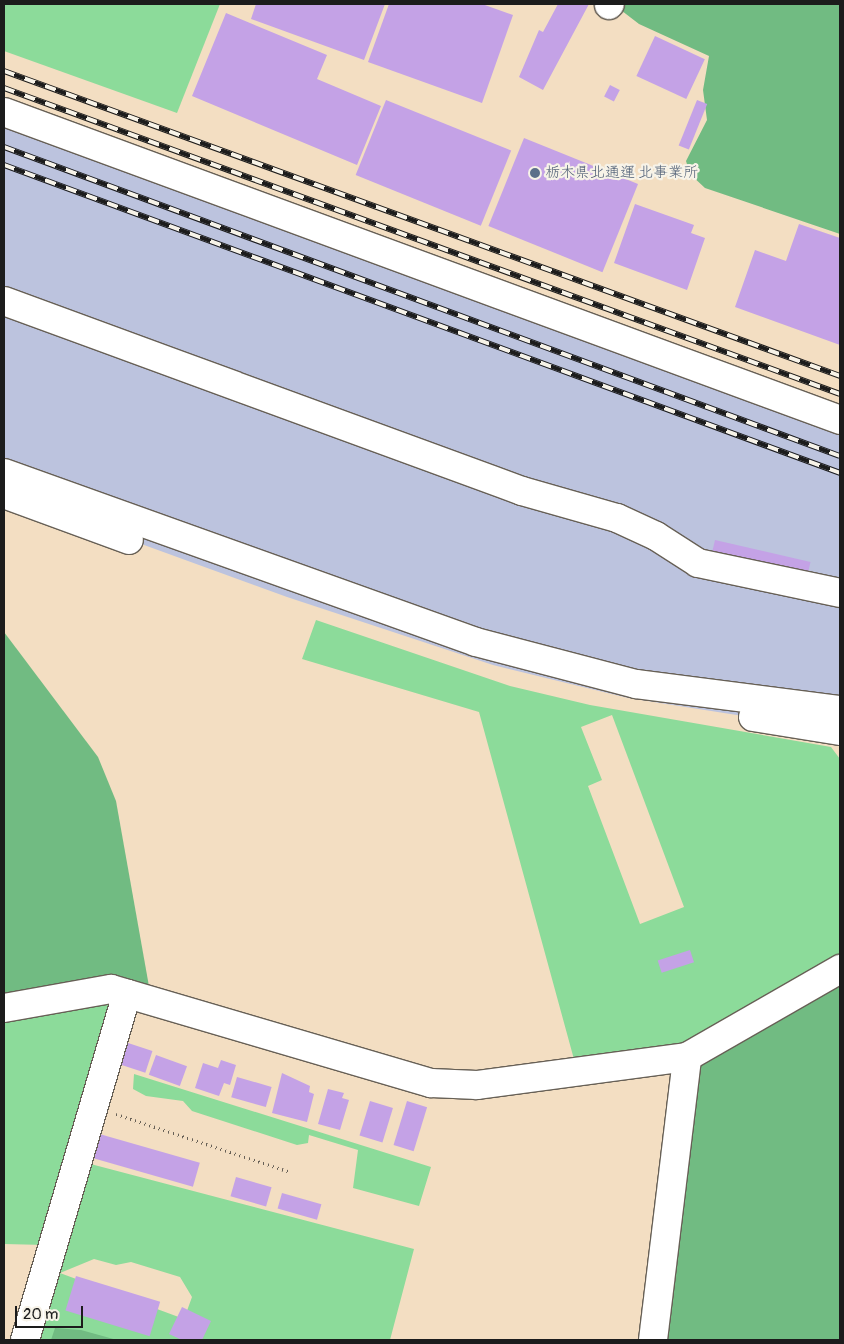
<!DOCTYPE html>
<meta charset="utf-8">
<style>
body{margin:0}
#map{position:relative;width:844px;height:1344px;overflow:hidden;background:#f3dec2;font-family:Pangolin,"Klee One",sans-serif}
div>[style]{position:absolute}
.industrial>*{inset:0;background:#bcc3de}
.green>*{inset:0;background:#8cdb9a}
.forest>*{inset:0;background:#71bb82}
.building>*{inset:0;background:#c4a2e6;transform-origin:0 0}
.path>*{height:3px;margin-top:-1.5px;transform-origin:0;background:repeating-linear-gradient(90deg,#676056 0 1px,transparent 0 5px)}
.roads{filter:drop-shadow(1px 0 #676056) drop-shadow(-1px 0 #676056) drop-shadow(0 1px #676056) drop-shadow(0 -1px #676056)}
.minor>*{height:28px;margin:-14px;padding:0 14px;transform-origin:14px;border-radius:14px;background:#fff}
.rail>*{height:5.5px;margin-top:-2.75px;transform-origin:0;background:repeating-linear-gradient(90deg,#f7f3e8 0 11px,#1c1c1c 0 22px);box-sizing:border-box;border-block:1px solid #1c1c1c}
.dots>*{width:14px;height:14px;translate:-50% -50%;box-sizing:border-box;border:2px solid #f7f3e8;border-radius:50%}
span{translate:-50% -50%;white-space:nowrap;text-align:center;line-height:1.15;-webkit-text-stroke:4.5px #f7f3e8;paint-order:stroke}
.service-label{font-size:15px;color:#4e5e75}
.left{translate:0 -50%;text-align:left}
.frame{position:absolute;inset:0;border:5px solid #1c1c1c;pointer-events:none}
.scale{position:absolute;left:15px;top:1306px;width:68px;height:22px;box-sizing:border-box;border:2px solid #1c1c1c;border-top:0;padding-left:6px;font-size:15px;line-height:18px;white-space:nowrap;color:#1c1c1c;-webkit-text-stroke:4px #f7f3e8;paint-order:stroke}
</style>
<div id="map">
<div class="industrial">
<div style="clip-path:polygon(4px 106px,840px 416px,840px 731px,628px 698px,493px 665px,287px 597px,4px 494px)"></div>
</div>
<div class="green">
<div style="clip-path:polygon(4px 4px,220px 4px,177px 113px,4px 51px)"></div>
<div style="clip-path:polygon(evenodd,316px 620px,510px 686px,590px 705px,831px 747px,840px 759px,840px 958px,682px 1049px,575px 1063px,479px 712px,302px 659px,316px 620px,612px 715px,684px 907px,640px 924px,588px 786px,602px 780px,581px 727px,612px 715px)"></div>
<div style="clip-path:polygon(100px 996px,113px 1004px,45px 1245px,4px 1244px,4px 1019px)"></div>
<div style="clip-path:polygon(134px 1074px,431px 1167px,419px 1206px,353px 1188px,358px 1150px,309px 1135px,308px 1143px,297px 1145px,192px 1111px,183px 1101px,146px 1096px,133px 1089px)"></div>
<div style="clip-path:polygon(evenodd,83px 1162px,414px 1249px,390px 1340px,29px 1340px,83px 1162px,94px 1259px,116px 1265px,131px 1262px,180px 1277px,192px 1297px,184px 1319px,60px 1273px,94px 1259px)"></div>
</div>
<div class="forest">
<div style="clip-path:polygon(613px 4px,840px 4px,840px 234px,705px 188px,690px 174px,686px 161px,707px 120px,703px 90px,709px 56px,639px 24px)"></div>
<div style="clip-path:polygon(4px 632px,98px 757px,116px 801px,150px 992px,4px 1001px)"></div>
<div style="clip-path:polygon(840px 976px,840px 1340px,644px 1340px,676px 1076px)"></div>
<div style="clip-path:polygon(55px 1328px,81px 1330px,117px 1340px,51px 1340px)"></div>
</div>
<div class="building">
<div style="clip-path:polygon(256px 4px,385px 4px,364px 60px,251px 19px)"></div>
<div style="clip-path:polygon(389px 4px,482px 4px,513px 15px,482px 103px,368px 62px)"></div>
<div style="clip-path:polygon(558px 4px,589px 4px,543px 90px,519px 77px,539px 30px,543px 32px)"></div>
<div style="clip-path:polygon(226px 13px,327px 55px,317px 79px,381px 106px,357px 165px,192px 96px)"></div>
<div style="left:655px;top:36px;width:55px;height:44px;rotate:25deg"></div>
<div style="left:610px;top:85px;width:11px;height:13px;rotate:27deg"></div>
<div style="left:386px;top:100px;width:135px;height:81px;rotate:22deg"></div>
<div style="left:697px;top:100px;width:11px;height:49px;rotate:22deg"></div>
<div style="left:524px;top:138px;width:123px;height:95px;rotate:22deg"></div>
<div style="clip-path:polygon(635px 204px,694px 225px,691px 233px,705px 238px,687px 290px,614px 263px)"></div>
<div style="clip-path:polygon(799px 224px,840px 238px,840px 345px,735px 307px,755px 250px,786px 261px)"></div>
<div style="left:715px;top:540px;width:98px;height:15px;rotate:13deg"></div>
<div style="left:690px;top:950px;width:13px;height:34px;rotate:72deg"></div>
<div style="left:122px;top:1041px;width:32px;height:23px;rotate:18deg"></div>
<div style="left:156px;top:1055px;width:33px;height:21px;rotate:20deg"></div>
<div style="clip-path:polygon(221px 1060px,236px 1065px,230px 1085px,224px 1083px,219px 1096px,195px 1088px,203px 1063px,218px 1068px)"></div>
<div style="clip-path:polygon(282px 1073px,310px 1086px,309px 1092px,314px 1094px,307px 1122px,272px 1113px)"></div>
<div style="left:237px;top:1077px;width:36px;height:21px;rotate:16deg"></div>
<div style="clip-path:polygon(328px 1089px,344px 1093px,342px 1098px,349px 1100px,340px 1130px,318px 1124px)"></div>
<div style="left:370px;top:1101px;width:24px;height:36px;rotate:17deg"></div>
<div style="left:407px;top:1101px;width:21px;height:46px;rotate:17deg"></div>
<div style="left:96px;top:1133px;width:108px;height:25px;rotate:16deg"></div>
<div style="left:236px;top:1177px;width:37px;height:20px;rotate:16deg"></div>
<div style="left:282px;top:1193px;width:41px;height:16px;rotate:16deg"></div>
<div style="left:76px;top:1276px;width:88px;height:36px;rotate:17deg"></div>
<div style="clip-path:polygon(182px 1307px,211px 1321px,202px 1340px,182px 1340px,169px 1334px)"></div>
</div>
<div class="path">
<div style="left:116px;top:1114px;width:183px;rotate:18.4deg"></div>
</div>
<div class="roads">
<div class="minor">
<div style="left:609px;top:5px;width:1px;rotate:-45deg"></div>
<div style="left:4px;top:112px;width:891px;rotate:20.22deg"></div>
<div style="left:4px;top:301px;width:552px;rotate:20.14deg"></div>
<div style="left:522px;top:491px;width:99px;rotate:15.9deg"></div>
<div style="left:617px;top:518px;width:43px;rotate:24.8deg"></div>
<div style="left:656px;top:536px;width:50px;rotate:32.7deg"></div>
<div style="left:698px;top:563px;width:145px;rotate:11.9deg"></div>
<div style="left:4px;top:473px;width:501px;rotate:19.7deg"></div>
<div style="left:476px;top:642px;width:165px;rotate:14.7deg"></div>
<div style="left:636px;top:684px;width:206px;rotate:7.3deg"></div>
<div style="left:4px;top:494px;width:133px;rotate:20.2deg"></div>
<div style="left:753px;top:717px;width:88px;rotate:9.1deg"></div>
<div style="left:4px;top:1008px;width:109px;rotate:-10.1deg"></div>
<div style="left:111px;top:989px;width:334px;rotate:16.4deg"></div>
<div style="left:431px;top:1083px;width:46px;rotate:2.5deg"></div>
<div style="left:477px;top:1085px;width:212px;rotate:-7.6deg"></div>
<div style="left:687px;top:1057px;width:177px;rotate:-29.9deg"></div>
<div style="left:25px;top:1340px;width:361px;rotate:-73.6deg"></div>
<div style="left:653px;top:1340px;width:285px;rotate:-83.1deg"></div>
</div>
</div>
<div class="rail">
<div style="left:4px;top:71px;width:890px;rotate:20.04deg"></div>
<div style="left:4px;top:88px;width:890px;rotate:20.1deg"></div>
<div style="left:4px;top:147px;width:891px;rotate:20.29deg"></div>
<div style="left:4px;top:165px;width:891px;rotate:20.22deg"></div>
</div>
<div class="dots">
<div style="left:535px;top:173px;background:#5c6f8a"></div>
</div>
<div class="service-label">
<span class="left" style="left:545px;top:173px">栃木県北通運 北事業所</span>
</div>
<div class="frame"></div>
<div class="scale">20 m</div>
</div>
